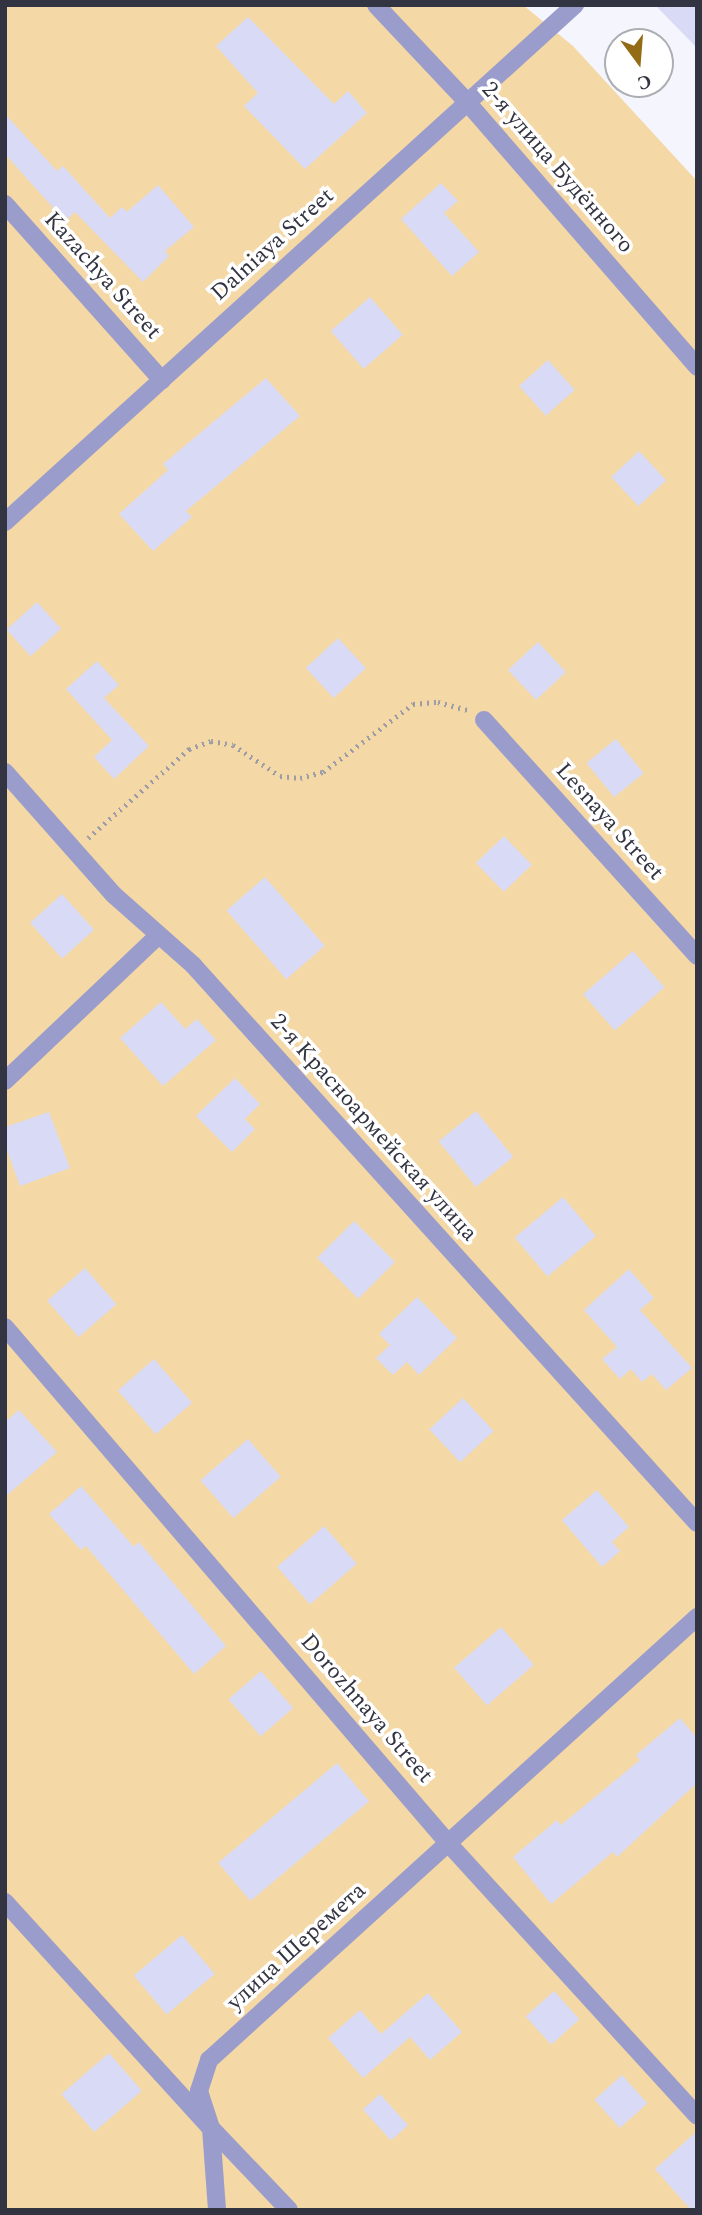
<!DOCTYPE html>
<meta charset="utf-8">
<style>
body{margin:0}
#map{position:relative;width:702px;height:2215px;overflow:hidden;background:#f5f6fd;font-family:Spectral,serif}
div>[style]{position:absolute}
.green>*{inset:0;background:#f4d8a5}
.building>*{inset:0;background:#d9dbf6;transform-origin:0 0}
.path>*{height:4.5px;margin-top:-2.25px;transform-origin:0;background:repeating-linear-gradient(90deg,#9c9da6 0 2px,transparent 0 7px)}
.minor>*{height:18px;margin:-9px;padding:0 9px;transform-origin:9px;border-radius:9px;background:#9a9ccc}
span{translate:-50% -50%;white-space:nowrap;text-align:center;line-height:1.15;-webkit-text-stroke:7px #fff;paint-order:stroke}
.street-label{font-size:23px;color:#333441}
.frame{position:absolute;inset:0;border:7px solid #333441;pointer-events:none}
.north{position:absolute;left:604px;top:28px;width:70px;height:70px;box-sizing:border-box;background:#fff;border:2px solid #adaeb3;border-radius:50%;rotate:164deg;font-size:19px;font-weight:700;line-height:28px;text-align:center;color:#333441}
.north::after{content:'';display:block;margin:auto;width:24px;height:32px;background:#936c15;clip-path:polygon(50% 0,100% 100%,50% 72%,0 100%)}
</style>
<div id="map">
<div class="green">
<div style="clip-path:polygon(5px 5px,523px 5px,573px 46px,697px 181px,697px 2210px,5px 2210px)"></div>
</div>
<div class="building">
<div style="clip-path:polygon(655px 5px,697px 5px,697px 48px)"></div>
<div style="clip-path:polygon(248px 17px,334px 104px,348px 91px,367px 113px,305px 169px,244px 106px,258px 93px,216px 46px)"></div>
<div style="clip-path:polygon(5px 114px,57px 171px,63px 166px,110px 218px,122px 207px,127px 212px,158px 185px,194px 227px,165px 251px,169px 256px,143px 282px,75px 212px,65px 221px,5px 154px)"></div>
<div style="clip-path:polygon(441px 183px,458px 201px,444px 213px,479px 252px,452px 276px,401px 219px)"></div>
<div style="left:370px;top:297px;width:50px;height:52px;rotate:49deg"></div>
<div style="left:548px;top:360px;width:40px;height:39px;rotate:48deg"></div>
<div style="clip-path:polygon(266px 378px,300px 416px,186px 511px,192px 517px,153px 551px,119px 514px,168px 470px,163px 464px)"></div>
<div style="left:639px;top:451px;width:40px;height:38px;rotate:47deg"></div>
<div style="left:37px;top:602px;width:36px;height:41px;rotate:48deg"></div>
<div style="left:338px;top:638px;width:41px;height:44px;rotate:47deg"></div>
<div style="left:538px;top:642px;width:41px;height:41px;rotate:47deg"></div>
<div style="clip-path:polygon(97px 661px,119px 685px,104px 698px,149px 746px,114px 779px,94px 757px,112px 740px,66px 689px)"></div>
<div style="left:616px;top:739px;width:44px;height:38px;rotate:51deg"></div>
<div style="left:504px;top:836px;width:40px;height:39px;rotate:46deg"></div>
<div style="left:265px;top:877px;width:91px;height:51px;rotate:49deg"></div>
<div style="left:62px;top:894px;width:48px;height:43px;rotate:48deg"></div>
<div style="left:633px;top:951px;width:48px;height:66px;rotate:49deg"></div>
<div style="clip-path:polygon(161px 1002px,185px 1029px,197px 1019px,216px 1040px,163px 1086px,120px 1038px)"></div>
<div style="clip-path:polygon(235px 1078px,260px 1104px,245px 1119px,255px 1129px,232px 1152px,196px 1116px)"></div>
<div style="left:476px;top:1111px;width:59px;height:48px;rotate:51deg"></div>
<div style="clip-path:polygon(49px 1112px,70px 1168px,20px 1186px,5px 1145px,5px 1127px)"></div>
<div style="left:563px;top:1197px;width:51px;height:63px;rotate:50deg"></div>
<div style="left:354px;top:1221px;width:58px;height:52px;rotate:45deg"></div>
<div style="left:85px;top:1268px;width:48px;height:50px;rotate:49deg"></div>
<div style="clip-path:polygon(629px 1269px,654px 1298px,640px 1310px,692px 1368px,666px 1390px,652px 1374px,642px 1382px,631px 1369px,620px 1379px,602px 1359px,617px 1347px,584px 1310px)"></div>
<div style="clip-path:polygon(417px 1297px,457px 1338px,419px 1375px,407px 1362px,393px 1375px,376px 1358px,390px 1345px,379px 1334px)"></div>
<div style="left:154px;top:1359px;width:58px;height:48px;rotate:49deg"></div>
<div style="left:463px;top:1398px;width:45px;height:46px;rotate:47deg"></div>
<div style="clip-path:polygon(19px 1410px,57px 1452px,5px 1497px,5px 1422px)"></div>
<div style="left:248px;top:1439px;width:50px;height:63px;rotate:49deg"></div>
<div style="clip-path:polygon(81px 1486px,134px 1547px,139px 1542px,226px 1646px,194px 1674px,86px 1546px,81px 1550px,49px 1514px)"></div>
<div style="clip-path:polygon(597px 1490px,629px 1527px,612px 1542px,620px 1551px,602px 1567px,562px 1520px)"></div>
<div style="left:324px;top:1526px;width:50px;height:62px;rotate:49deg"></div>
<div style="left:501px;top:1627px;width:50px;height:62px;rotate:49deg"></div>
<div style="left:261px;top:1671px;width:49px;height:43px;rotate:49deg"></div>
<div style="clip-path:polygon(680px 1718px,697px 1738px,697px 1783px,617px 1857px,613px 1852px,551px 1904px,513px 1857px,557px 1820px,561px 1825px,640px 1760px,636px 1755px)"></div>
<div style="left:337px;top:1763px;width:50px;height:155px;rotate:50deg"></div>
<div style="left:182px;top:1935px;width:51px;height:63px;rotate:50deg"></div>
<div style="left:554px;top:1991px;width:38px;height:38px;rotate:48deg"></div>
<div style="clip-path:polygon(428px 1993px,462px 2032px,430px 2060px,410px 2037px,363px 2078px,328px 2038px,360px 2010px,381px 2034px)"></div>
<div style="left:109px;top:2053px;width:50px;height:63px;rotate:49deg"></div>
<div style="left:622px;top:2075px;width:38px;height:37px;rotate:48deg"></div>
<div style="left:380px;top:2094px;width:42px;height:23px;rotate:48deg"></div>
<div style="clip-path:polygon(697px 2131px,697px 2210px,691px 2210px,655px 2169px)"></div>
</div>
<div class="path">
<div style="left:88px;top:838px;width:135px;rotate:-41.4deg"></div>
<div style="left:189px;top:749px;width:23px;rotate:-20deg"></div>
<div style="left:211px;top:741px;width:22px;rotate:10deg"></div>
<div style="left:233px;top:745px;width:56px;rotate:33.4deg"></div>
<div style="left:280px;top:776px;width:20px;rotate:6deg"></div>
<div style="left:300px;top:778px;width:24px;rotate:-15deg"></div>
<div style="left:323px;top:772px;width:113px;rotate:-37.1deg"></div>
<div style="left:413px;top:704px;width:25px;rotate:-5deg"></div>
<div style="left:438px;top:702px;width:31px;rotate:15deg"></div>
</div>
<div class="minor">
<div style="left:376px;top:5px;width:133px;rotate:46.8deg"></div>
<div style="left:467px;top:102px;width:351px;rotate:49deg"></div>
<div style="left:5px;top:204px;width:236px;rotate:48.3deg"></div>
<div style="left:5px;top:522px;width:770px;rotate:-42.21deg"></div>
<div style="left:484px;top:720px;width:318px;rotate:47.9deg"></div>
<div style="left:5px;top:772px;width:164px;rotate:48.5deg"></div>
<div style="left:114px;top:895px;width:106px;rotate:41.5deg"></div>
<div style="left:193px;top:965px;width:752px;rotate:47.91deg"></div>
<div style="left:5px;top:1081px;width:212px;rotate:-43.5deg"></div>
<div style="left:5px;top:1327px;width:680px;rotate:49.35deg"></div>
<div style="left:448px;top:1843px;width:369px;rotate:47.6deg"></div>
<div style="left:5px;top:1902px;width:306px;rotate:47.7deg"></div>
<div style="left:211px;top:2128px;width:39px;rotate:-108deg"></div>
<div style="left:199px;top:2091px;width:33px;rotate:-72deg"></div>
<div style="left:209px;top:2060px;width:659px;rotate:-42.23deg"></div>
<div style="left:211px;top:2128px;width:113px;rotate:46.4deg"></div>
<div style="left:211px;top:2128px;width:82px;rotate:85.8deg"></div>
</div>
<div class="street-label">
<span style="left:557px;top:168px;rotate:49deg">2-я улица Будённого</span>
<span style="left:273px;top:245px;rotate:-42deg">Dalniaya Street</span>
<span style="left:102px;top:276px;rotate:48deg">Kazachya Street</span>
<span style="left:609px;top:822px;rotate:48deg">Lesnaya Street</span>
<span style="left:373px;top:1128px;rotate:48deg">2-я Красноармейская улица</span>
<span style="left:366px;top:1709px;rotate:49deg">Dorozhnaya Street</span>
<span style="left:297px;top:1947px;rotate:-42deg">улица Шеремета</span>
</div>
<div class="frame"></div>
<div class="north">С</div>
</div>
